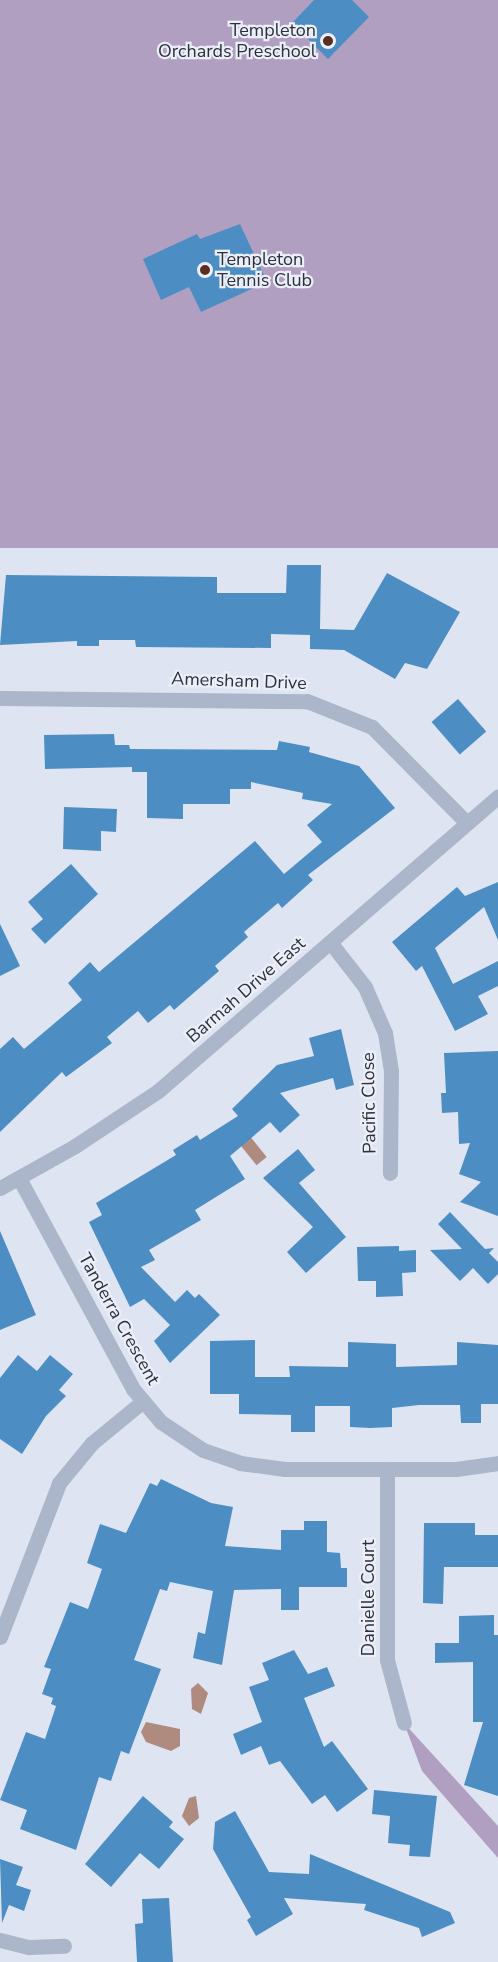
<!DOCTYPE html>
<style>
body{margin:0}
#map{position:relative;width:498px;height:1962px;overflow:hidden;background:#dfe4f2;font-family:"Nunito Sans",sans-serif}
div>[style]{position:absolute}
.green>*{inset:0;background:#b19fc1;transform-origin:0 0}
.water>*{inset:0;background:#af8a7e;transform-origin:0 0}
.building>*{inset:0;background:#4c8ec3;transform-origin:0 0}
.minor>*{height:15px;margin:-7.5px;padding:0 7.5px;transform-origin:7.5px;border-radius:7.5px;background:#abb6ca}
.dots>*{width:16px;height:16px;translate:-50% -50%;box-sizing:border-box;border:3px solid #eceffa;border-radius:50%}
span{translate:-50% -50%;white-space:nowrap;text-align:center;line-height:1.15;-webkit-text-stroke:4.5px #eceffa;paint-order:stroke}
.poi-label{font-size:18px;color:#2a3138}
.right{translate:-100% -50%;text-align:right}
.left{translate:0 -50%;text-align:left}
.street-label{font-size:18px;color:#2a3138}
</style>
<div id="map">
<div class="green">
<div style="left:0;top:0;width:498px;height:548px"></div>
<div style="clip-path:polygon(404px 1723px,498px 1826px,498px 1858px,422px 1771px)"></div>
</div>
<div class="water">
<div style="left:244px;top:1129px;width:36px;height:13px;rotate:51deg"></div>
<div style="clip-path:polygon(198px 1683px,208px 1693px,201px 1714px,192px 1709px,191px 1689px)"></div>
<div style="clip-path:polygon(146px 1722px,180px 1729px,180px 1746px,171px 1751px,146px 1742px,141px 1732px)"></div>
<div style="clip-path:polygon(196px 1796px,199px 1818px,189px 1826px,182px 1816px,189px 1798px)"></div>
</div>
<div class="building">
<div style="clip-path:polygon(314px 0,352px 0,369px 17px,328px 59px,292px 23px)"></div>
<div style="clip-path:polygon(240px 224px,267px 282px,201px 312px,189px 287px,161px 300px,143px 259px,197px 234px,200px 239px)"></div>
<div style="clip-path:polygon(287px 565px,321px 565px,320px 629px,354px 630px,387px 573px,460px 612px,427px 669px,405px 663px,395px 679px,344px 650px,310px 649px,310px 635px,271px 634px,271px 648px,136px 647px,135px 640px,99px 640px,99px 646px,77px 646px,77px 641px,0 645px,6px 575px,217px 577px,217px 593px,286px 593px)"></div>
<div style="left:458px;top:699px;width:43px;height:35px;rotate:49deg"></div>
<div style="clip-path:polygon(114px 734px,115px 745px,129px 745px,130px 749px,277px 750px,279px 741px,310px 747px,309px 752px,359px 766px,395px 808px,308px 875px,313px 880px,282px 908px,278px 903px,244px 932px,248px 937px,215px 966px,219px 971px,174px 1010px,170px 1005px,148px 1023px,138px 1011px,107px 1037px,112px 1043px,66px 1077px,62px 1072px,0 1132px,0 1049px,13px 1037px,24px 1049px,82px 1000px,68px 983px,90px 962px,99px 972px,255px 841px,284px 874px,322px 842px,307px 825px,332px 804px,302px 799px,303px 793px,251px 782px,251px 789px,230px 789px,230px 804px,183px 804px,183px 819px,147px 818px,147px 772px,132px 772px,132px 767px,45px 769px,44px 735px)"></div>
<div style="clip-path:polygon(64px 807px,117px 809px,116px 832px,101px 831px,101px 851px,63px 849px)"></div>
<div style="clip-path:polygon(71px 864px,98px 894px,45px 944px,31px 929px,43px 919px,28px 902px)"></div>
<div style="clip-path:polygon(498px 882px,498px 940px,484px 907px,435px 948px,453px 984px,498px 961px,498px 986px,478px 996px,488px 1014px,455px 1031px,422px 966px,416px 971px,392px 942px,457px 887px,465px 896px)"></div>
<div style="clip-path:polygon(0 924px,20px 966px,0 976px)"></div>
<div style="clip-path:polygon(341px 1029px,354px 1085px,336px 1090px,333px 1078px,280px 1093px,300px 1115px,280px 1133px,270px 1122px,230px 1156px,245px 1179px,195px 1210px,201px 1220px,149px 1250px,155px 1260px,141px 1267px,175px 1302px,187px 1290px,195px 1298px,199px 1294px,220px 1315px,170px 1363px,154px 1341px,170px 1325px,144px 1299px,130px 1307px,89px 1222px,102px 1215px,96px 1203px,176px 1155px,173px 1150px,197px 1135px,200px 1140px,238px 1116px,232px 1109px,277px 1065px,314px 1056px,309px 1038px)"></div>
<div style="clip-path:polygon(498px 1051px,498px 1216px,460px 1202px,481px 1182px,459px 1174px,470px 1143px,459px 1144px,458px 1112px,442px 1113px,441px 1093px,446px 1093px,444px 1053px)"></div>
<div style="clip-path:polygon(298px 1149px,315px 1170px,299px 1183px,346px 1237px,306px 1273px,287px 1252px,313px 1227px,263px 1178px)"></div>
<div style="clip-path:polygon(450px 1212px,485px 1249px,494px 1248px,489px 1253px,498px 1262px,498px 1274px,488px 1284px,473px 1268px,460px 1281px,430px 1250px,462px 1249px,438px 1224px)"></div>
<div style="clip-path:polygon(0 1231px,36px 1315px,0 1330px)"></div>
<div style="clip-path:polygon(399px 1246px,399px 1251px,416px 1250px,416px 1272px,402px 1273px,403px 1296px,376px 1297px,376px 1281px,358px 1281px,357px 1247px)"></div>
<div style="clip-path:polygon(255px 1340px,255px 1377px,290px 1377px,289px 1366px,348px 1367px,348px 1342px,396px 1344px,396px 1367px,457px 1365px,457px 1342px,498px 1345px,498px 1404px,481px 1404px,481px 1423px,461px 1423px,460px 1405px,419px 1405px,392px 1408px,392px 1427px,370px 1428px,350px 1427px,350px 1406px,315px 1406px,315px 1432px,291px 1432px,291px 1415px,239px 1414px,239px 1394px,210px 1394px,210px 1341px)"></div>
<div style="clip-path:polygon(18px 1355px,37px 1371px,50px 1355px,73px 1374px,59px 1390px,66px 1396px,46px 1416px,22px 1454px,0 1439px,0 1378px)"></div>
<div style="clip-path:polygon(161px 1479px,211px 1503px,233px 1507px,225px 1546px,281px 1550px,281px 1530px,304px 1530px,304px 1521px,327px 1521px,327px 1552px,340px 1553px,341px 1568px,347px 1568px,347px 1587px,299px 1587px,299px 1610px,281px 1610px,281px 1589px,234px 1590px,222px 1665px,193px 1658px,198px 1632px,205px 1634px,213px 1591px,170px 1582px,167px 1591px,160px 1589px,134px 1660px,161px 1669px,129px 1754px,121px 1751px,111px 1781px,99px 1777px,76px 1850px,20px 1829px,27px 1810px,0 1800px,26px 1732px,45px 1739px,56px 1706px,51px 1704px,53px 1698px,42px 1694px,51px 1669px,44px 1667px,70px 1602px,88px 1609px,102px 1569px,87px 1563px,100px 1524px,126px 1533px,150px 1483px,157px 1486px)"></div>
<div style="clip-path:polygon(424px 1523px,475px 1523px,475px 1535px,498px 1535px,498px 1567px,444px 1567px,443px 1604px,423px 1603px)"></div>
<div style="clip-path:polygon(494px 1615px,494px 1635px,498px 1635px,498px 1796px,464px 1785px,483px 1722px,473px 1722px,473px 1662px,435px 1663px,435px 1643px,459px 1643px,459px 1616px)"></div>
<div style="clip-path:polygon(294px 1650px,308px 1674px,327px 1667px,335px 1686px,304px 1698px,324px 1747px,332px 1741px,368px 1789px,337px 1812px,325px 1795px,312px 1804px,280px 1761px,269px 1765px,261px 1746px,241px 1755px,233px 1734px,262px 1722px,249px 1687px,269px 1680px,262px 1663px)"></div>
<div style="clip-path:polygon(374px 1790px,437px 1796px,430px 1857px,409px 1856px,410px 1845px,388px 1843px,390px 1816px,372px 1814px)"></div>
<div style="clip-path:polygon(143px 1796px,173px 1822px,169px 1827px,184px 1839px,159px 1869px,140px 1853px,111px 1887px,85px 1864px)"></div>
<div style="clip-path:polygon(235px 1811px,269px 1872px,309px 1874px,310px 1854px,450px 1912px,455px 1923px,422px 1937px,419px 1928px,364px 1910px,366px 1904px,284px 1898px,293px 1914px,256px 1936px,247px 1920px,251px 1917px,213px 1849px,215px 1822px)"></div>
<div style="clip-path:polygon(0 1859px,23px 1867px,16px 1885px,31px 1890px,24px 1911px,9px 1905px,2px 1923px)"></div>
<div style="clip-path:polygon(169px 1898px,173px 1962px,137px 1962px,135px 1924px,143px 1923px,142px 1899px)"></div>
</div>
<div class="minor">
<div style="left:0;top:698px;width:307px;rotate:0.6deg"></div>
<div style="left:307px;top:701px;width:70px;rotate:21.8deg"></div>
<div style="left:372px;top:727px;width:135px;rotate:45.3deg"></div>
<div style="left:330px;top:942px;width:57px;rotate:52.1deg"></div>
<div style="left:365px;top:987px;width:50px;rotate:66.5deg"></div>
<div style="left:385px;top:1033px;width:38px;rotate:81deg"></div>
<div style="left:391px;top:1071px;width:102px;rotate:90.6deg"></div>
<div style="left:19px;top:1178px;width:240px;rotate:61.6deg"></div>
<div style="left:133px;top:1389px;width:43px;rotate:49.7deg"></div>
<div style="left:161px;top:1422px;width:50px;rotate:33.7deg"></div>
<div style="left:203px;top:1450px;width:39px;rotate:19deg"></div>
<div style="left:240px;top:1463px;width:45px;rotate:7.6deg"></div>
<div style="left:285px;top:1469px;width:171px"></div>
<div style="left:456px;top:1469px;width:42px;rotate:-8.1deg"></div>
<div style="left:0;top:1188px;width:86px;rotate:-29.2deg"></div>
<div style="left:75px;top:1146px;width:100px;rotate:-33.5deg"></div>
<div style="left:158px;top:1091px;width:450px;rotate:-40.9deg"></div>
<div style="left:387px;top:1470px;width:190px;rotate:90deg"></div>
<div style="left:387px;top:1660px;width:65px;rotate:74.9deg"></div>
<div style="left:0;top:1637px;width:165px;rotate:-69deg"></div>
<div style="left:59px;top:1483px;width:52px;rotate:-50.5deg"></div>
<div style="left:92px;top:1443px;width:65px;rotate:-39.4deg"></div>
<div style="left:0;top:1940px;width:30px;rotate:14deg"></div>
<div style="left:29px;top:1947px;width:35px;rotate:-2deg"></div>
</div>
<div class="dots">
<div style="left:328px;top:41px;background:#592f20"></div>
<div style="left:205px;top:270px;background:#592f20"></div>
</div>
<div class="poi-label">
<span class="right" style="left:316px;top:41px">Templeton<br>Orchards Preschool</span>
<span class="left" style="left:217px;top:270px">Templeton<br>Tennis Club</span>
</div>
<div class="street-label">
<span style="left:239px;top:681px;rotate:2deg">Amersham Drive</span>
<span style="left:246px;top:990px;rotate:-41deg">Barmah Drive East</span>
<span style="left:369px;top:1103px;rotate:-91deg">Pacific Close</span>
<span style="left:119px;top:1319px;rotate:61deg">Tanderra Crescent</span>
<span style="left:368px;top:1598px;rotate:-90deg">Danielle Court</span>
</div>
</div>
